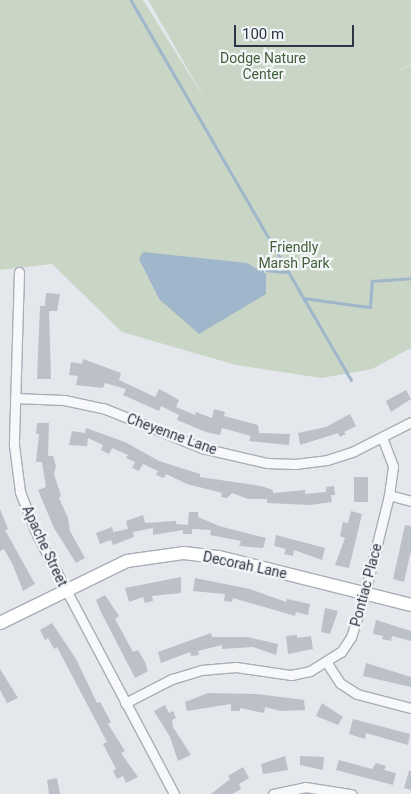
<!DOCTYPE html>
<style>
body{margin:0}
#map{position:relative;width:411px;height:794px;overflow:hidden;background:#e4e7ec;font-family:Roboto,sans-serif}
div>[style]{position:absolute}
.green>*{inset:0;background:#cad6c5}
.water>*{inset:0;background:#9fb6cb}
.stream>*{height:2.5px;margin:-1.25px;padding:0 1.25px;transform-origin:1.25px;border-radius:1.25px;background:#9fb6cb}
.building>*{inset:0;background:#bbc0c9;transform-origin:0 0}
.roads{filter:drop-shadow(1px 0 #a9aeb6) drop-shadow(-1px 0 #a9aeb6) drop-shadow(0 1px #a9aeb6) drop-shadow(0 -1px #a9aeb6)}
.street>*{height:9px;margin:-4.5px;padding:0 4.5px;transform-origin:4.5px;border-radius:4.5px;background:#f7f8fa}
.secondary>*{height:12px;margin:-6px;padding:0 6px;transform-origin:6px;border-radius:6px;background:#fff}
span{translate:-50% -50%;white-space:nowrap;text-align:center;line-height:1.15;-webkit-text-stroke:4.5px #f4f6f9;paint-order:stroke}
.park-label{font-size:14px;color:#416038}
.street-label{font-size:14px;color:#2b3544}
.scale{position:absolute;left:234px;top:25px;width:120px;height:22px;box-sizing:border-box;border:2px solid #2b3544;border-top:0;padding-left:6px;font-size:15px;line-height:18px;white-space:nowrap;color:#2b3544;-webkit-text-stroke:4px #f4f6f9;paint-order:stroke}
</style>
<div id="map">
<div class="green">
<div style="clip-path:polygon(0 0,143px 0,206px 101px,148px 0,411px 0,411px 64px,392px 74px,411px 65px,411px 348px,372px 369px,321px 378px,236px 365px,122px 332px,52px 264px,0 270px)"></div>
</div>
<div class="water">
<div style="clip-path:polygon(143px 252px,247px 263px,266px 274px,266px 294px,199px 334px,159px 299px,139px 259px)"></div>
</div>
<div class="stream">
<div style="left:131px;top:0;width:439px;rotate:59.9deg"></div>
<div style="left:263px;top:270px;width:23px;rotate:5deg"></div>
<div style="left:303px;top:298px;width:68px;rotate:7.7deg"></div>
<div style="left:370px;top:307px;width:26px;rotate:-86deg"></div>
<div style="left:372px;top:281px;width:39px;rotate:-4deg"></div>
</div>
<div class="building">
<div style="clip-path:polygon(46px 293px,60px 294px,57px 311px,49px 311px,51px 379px,37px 379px,40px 306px,45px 306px)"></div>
<div style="clip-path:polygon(83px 359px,121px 373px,119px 380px,155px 397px,159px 389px,165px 392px,179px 400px,176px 407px,195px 415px,196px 412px,212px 418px,214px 409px,225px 412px,224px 416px,258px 425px,259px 433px,290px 434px,289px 445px,249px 441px,251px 436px,222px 428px,220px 435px,206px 432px,177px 420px,179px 415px,161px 406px,159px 411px,123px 395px,126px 389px,105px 383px,103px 388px,76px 385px,78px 376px,69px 375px,71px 362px,82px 364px)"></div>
<div style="clip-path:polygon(406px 390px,411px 399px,391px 412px,386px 401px)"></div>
<div style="clip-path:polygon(350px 414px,356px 426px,344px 432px,346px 434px,340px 437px,338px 433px,300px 445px,298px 433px,326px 427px)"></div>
<div style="clip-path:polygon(37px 423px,49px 423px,48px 456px,53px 456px,56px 466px,54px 474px,61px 496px,59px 498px,68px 518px,70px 531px,85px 558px,76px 563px,54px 528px,38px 490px,46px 487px,42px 462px,36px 462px,39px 434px,36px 434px)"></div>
<div style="clip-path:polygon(86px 428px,125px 442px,159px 461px,200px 474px,200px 477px,261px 486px,273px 490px,273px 493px,305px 490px,305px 494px,326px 492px,326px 487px,334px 486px,335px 495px,331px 495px,332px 502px,310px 505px,267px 503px,267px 499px,248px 499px,232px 493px,227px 498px,221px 497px,222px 493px,187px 484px,166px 474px,164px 478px,156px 475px,158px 471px,143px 464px,139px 471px,132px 468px,135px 462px,126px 458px,128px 455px,112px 448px,109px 454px,101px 450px,103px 445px,88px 438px,87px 446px,69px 445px,72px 431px,85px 433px)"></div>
<div style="left:354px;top:477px;width:14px;height:25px"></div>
<div style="clip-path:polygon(0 509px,8px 529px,5px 530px,35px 584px,23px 591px,13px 565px,4px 549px,0 551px)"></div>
<div style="clip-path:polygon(351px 511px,362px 514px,349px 568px,335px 565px,345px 538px,340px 536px,343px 522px,348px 523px)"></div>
<div style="clip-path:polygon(189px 512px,198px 512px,198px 517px,219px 526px,266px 538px,263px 548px,239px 546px,241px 541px,210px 535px,211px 530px,192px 529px,192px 534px,183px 534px,183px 530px,153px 535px,153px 528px,133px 532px,134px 537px,113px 545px,111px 540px,100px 544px,96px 533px,112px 527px,113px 532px,128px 529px,126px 521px,143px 515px,145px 523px,176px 521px,176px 524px,188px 525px)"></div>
<div style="clip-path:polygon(405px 525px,411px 526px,411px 550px,404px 582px,393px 579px)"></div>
<div style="clip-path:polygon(276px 535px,325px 548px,322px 560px,294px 550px,293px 556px,284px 554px,286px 549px,274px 546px)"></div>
<div style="clip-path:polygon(181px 577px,181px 593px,152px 596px,153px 601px,145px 603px,143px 597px,129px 602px,125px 588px)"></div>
<div style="clip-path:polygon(195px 578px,250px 589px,286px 602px,287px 599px,310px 604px,308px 615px,296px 612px,295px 616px,233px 598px,232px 602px,224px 601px,225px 594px,193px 591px)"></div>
<div style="clip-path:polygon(105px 595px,119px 616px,115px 619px,133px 652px,138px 650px,145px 662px,148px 671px,135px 678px,101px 612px,96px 600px)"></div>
<div style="clip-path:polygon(325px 608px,338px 611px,330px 634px,321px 632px)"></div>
<div style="clip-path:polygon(376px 620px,411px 631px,411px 641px,392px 636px,391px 641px,382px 639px,383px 636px,373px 634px)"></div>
<div style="clip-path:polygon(52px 623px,76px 659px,97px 703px,100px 702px,111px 722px,108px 724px,125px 751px,121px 753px,138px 777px,126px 783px,123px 776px,117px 779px,113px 771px,116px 769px,103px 744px,107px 742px,57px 647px,54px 649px,48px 638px,45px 640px,40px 630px)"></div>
<div style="clip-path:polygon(211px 633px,212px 637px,247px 637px,278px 644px,276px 655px,253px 647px,222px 649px,222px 645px,198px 651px,199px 655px,191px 656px,190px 652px,161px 663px,158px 652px)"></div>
<div style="clip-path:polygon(297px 635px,297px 638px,311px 636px,313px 649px,288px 654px,286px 636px)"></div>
<div style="clip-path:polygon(366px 663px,411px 677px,411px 687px,363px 676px)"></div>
<div style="clip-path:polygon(0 669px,18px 698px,7px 703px,0 690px)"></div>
<div style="clip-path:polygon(208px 693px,257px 694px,304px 700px,305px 710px,281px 711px,265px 707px,264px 713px,240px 708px,240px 711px,231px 711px,231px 704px,187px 711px,185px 702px)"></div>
<div style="clip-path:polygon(322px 703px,343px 717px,338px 725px,316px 716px)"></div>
<div style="clip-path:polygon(165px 705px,169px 713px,173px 711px,176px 718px,172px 720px,173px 727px,191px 755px,178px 761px,170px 737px,154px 711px)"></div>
<div style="clip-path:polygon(353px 719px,410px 734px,408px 745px,366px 733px,365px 739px,349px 734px)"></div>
<div style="clip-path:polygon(285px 756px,288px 770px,263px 774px,261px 764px)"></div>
<div style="clip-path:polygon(300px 756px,324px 757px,323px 770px,300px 765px)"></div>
<div style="clip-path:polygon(339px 760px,372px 769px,376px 763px,386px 766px,384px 770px,396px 773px,393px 785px,336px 770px)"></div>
<div style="clip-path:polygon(243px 767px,249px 778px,239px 784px,241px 789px,232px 794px,211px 794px,230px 779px,228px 776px)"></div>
<div style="clip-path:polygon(409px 771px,411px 771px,411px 790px,404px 788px)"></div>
<div style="clip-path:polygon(57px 778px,60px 794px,49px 794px,47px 780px)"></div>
</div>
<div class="roads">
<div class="street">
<div style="left:19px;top:272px;width:173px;rotate:91.7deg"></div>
<div style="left:14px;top:445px;width:47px;rotate:82.7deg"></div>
<div style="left:20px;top:492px;width:46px;rotate:68.4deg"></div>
<div style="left:37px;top:535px;width:293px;rotate:62.1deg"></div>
<div style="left:15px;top:398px;width:49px;rotate:2.3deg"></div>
<div style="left:64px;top:400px;width:40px;rotate:12deg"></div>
<div style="left:103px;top:408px;width:107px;rotate:22deg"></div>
<div style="left:202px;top:448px;width:67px;rotate:13deg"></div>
<div style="left:267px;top:463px;width:28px;rotate:2deg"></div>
<div style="left:295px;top:464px;width:32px;rotate:-7deg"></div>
<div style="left:327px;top:460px;width:28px;rotate:-18deg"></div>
<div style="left:354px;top:451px;width:64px;rotate:-27deg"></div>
<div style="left:389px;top:495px;width:23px;rotate:15deg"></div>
<div style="left:327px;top:663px;width:24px;rotate:57deg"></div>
<div style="left:340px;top:683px;width:20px;rotate:33deg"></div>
<div style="left:357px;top:694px;width:56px;rotate:14.5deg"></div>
<div style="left:125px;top:703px;width:53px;rotate:-27.1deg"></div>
<div style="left:172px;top:679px;width:30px;rotate:-17deg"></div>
<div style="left:201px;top:670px;width:35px;rotate:-5deg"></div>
<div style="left:236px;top:667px;width:56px;rotate:8.3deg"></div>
<div style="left:291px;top:675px;width:19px;rotate:-12deg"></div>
<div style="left:310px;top:671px;width:36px;rotate:-32deg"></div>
<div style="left:341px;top:652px;width:18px;rotate:-56deg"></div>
<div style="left:351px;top:637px;width:46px;rotate:-72.3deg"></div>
<div style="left:365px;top:593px;width:101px;rotate:-76.2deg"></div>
<div style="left:389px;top:495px;width:29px;rotate:-82deg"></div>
<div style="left:393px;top:466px;width:30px;rotate:-111deg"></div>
<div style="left:273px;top:794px;width:33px;rotate:-12deg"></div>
<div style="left:305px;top:787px;width:47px;rotate:8.7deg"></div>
</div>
<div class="secondary">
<div style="left:0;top:623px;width:141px;rotate:-26deg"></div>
<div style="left:127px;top:561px;width:58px;rotate:-8deg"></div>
<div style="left:184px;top:553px;width:35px;rotate:7deg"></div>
<div style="left:219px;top:557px;width:198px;rotate:14deg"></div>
</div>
</div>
<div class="park-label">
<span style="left:263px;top:66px">Dodge Nature<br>Center</span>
<span style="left:294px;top:255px">Friendly<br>Marsh Park</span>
</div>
<div class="street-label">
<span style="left:172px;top:434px;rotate:20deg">Cheyenne Lane</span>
<span style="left:45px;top:546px;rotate:65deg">Apache Street</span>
<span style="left:245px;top:565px;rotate:12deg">Decorah Lane</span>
<span style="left:366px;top:585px;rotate:-75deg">Pontiac Place</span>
</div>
<div class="scale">100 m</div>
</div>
